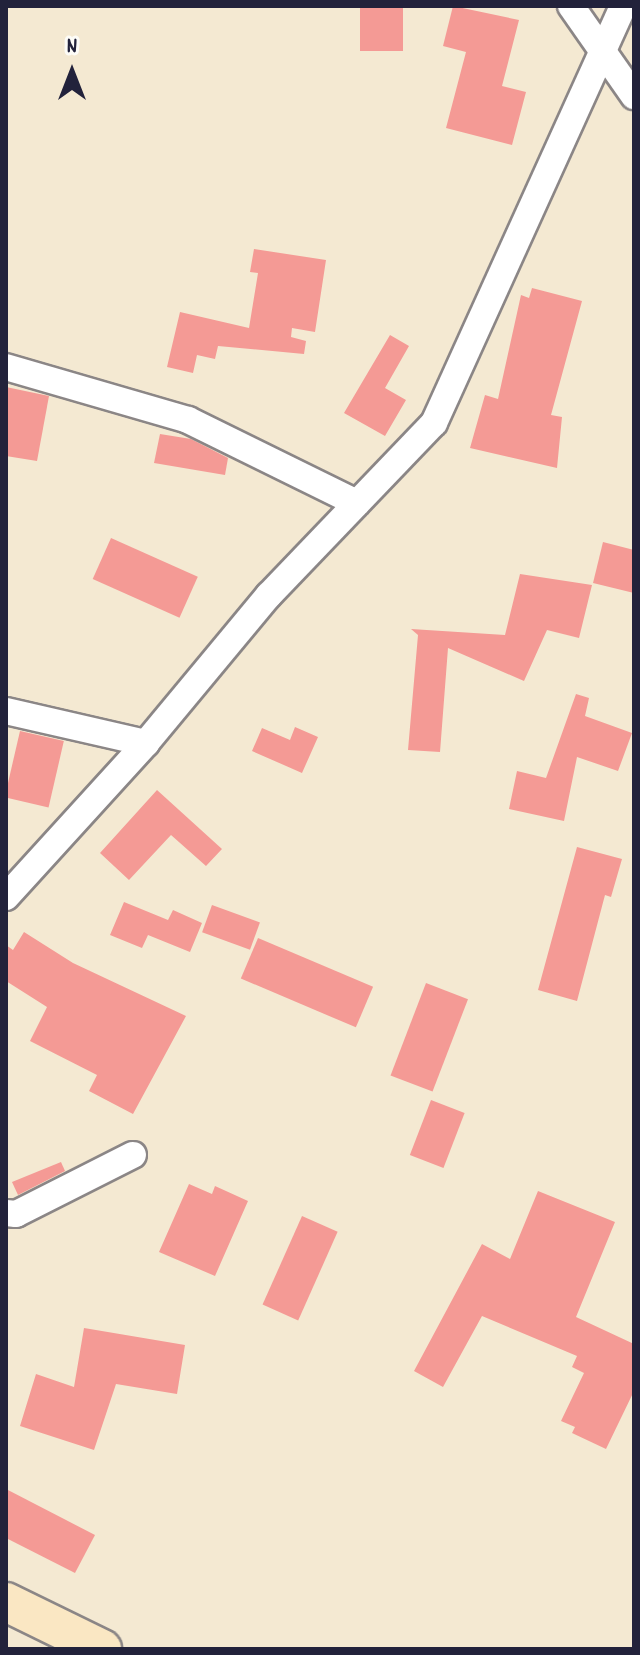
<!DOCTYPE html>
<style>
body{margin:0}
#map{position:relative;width:640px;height:1655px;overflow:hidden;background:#f4e9d2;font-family:Dekko,sans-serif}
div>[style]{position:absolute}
.building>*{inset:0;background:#f49a95;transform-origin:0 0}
.roads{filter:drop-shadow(2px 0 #8b8686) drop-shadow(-2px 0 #8b8686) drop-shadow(0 2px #8b8686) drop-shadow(0 -2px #8b8686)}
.street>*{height:26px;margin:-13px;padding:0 13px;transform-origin:13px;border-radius:13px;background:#fff}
.secondary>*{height:38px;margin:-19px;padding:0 19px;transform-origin:19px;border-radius:19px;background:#fae7c3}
span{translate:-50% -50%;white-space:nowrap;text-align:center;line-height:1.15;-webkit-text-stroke:6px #fdfcf7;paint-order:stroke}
.frame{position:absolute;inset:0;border:8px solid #22223b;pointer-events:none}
.north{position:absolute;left:32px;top:32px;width:80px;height:80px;-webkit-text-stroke:6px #fdfcf7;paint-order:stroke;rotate:0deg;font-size:22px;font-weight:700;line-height:32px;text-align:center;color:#22223b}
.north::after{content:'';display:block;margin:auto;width:28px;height:36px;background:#22223b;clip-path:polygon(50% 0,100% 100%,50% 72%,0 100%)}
</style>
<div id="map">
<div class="building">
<div style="left:360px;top:6px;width:43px;height:45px"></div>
<div style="clip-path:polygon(453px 6px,519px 20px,502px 86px,526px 92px,512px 145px,446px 128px,466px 52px,443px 46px)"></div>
<div style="clip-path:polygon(254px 249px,326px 260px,315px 332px,292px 328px,291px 337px,306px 341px,304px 354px,218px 346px,215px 359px,197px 355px,193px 373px,167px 367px,180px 312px,249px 328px,258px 273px,250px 272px)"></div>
<div style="clip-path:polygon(532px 288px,582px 301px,551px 415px,562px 417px,557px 468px,470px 448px,485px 395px,498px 399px,521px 295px,529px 298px)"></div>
<div style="clip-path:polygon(390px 335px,409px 346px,385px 388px,406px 400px,385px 436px,344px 413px)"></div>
<div style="clip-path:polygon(6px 387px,49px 396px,37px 461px,6px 456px)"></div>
<div style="clip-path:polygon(160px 434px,191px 439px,228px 458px,225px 475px,154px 463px)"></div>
<div style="left:111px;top:538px;width:95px;height:45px;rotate:24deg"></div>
<div style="clip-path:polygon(603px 542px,634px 550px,634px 593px,593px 583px)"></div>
<div style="clip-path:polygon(520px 574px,592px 585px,579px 638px,547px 630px,524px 681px,448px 648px,440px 752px,408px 750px,418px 635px,411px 629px,505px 635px)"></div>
<div style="clip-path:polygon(576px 694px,589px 698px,585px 716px,632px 733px,618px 771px,577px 757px,564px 821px,509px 809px,517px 771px,546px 778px)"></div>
<div style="clip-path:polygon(295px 727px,318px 737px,302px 773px,252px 751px,262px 728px,290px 740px)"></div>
<div style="left:20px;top:731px;width:45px;height:68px;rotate:13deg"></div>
<div style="clip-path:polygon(157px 790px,222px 849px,206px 866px,171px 835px,129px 880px,100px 853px)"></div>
<div style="clip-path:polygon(577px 847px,622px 859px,611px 897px,605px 895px,577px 1001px,538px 990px)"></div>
<div style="clip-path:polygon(124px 902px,168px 920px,173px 910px,202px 923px,190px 952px,148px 935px,142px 948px,110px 935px)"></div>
<div style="left:212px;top:905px;width:51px;height:29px;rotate:20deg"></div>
<div style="clip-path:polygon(24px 932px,73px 963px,186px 1016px,133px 1114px,89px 1091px,97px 1075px,30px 1041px,47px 1007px,6px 981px,6px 945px,13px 950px)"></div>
<div style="left:258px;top:938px;width:125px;height:44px;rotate:23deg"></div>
<div style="left:426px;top:983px;width:45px;height:99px;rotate:21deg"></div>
<div style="left:431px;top:1100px;width:36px;height:59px;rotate:21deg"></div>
<div style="clip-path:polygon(61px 1162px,65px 1171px,18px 1195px,12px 1182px)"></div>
<div style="clip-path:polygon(189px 1184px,212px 1194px,215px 1186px,248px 1201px,215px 1276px,159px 1252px)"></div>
<div style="clip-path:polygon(538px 1191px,615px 1222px,576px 1317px,634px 1344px,634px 1391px,606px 1449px,572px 1433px,575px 1427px,561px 1421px,584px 1373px,572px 1367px,577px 1356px,482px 1316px,443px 1387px,414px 1371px,482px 1244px,510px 1259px)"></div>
<div style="left:302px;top:1216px;width:39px;height:97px;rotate:24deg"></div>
<div style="clip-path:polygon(84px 1328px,185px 1345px,177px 1394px,116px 1384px,94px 1450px,20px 1426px,36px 1374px,74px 1387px)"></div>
<div style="clip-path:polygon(6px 1489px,95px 1535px,75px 1573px,6px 1538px)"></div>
</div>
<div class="roads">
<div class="street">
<div style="left:571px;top:6px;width:110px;rotate:55deg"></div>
<div style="left:6px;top:367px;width:190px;rotate:16.2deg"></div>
<div style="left:188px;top:420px;width:188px;rotate:26.2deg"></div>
<div style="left:6px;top:711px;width:144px;rotate:12.9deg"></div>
<div style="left:6px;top:897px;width:208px;rotate:-47.7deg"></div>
<div style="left:146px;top:743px;width:192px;rotate:-50.3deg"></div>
<div style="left:269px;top:595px;width:238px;rotate:-46.2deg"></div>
<div style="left:434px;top:423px;width:458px;rotate:-65.6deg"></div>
<div style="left:6px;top:1213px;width:10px;rotate:6deg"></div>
<div style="left:16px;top:1214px;width:131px;rotate:-26.8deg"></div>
</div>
<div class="secondary">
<div style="left:6px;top:1602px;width:107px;rotate:26.1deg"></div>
</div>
</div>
<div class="frame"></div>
<div class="north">N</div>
</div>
